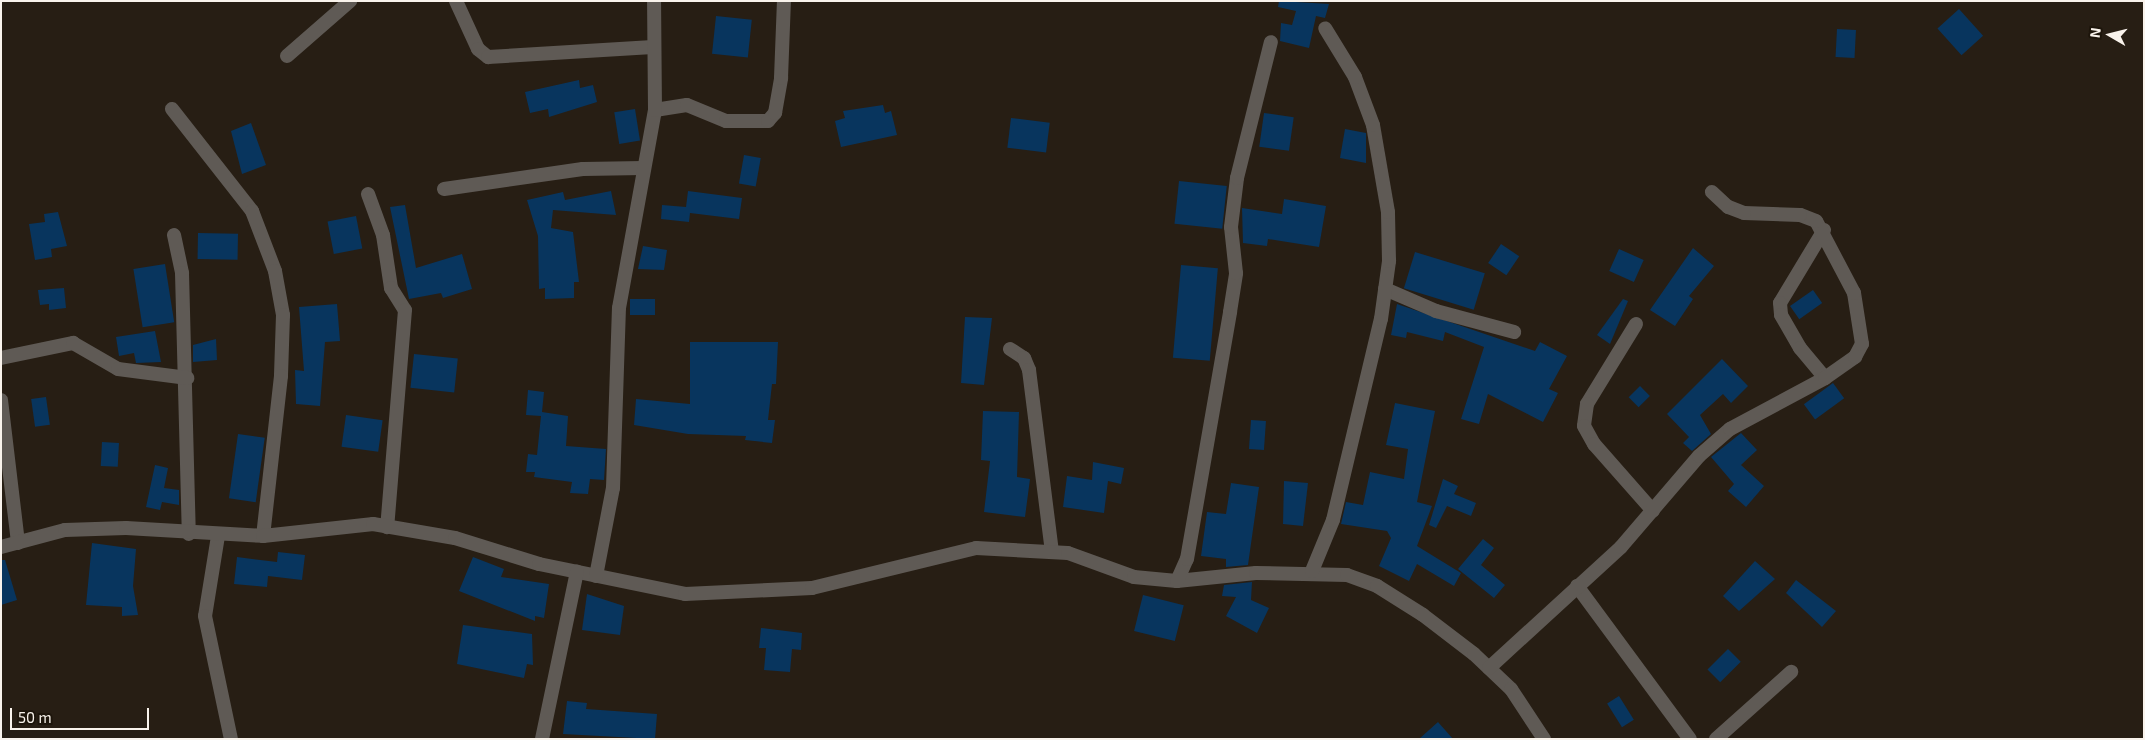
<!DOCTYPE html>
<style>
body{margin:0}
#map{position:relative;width:2145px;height:740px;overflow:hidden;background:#271e14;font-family:"Exo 2",sans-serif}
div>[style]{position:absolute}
.building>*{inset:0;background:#08355e;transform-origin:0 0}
.minor>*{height:14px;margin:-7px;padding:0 7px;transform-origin:7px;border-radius:7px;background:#5f5a55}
span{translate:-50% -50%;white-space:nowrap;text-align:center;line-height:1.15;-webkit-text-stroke:4.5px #1d150b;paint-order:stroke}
.frame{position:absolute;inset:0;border:2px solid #f9f3ec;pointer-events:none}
.north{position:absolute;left:2085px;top:10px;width:50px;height:50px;-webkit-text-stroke:4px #1d150b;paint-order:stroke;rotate:278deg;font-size:14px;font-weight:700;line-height:20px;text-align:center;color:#f9f3ec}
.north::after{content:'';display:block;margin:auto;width:18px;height:22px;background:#f9f3ec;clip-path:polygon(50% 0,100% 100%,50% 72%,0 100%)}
.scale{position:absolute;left:10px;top:708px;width:139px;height:22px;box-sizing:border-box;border:2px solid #f9f3ec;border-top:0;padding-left:6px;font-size:15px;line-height:18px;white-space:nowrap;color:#f9f3ec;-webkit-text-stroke:4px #1d150b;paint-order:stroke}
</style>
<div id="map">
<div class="building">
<div style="clip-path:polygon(1279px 1px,1329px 4px,1325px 18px,1316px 16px,1309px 48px,1280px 41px,1281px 23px,1292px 25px,1296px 11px,1278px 7px)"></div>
<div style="left:1959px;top:9px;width:36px;height:29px;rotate:48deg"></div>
<div style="left:716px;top:16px;width:36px;height:38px;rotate:6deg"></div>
<div style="left:1837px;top:29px;width:19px;height:28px;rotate:3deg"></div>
<div style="clip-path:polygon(579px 80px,580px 88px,593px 85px,597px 102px,549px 117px,548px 109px,530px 113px,525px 92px)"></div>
<div style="clip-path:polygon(883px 105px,885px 113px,891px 111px,897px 135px,841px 147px,835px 121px,845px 118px,843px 111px)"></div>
<div style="left:635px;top:109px;width:32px;height:21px;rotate:81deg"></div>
<div style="left:1264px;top:113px;width:30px;height:34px;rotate:8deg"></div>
<div style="left:1011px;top:118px;width:39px;height:30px;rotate:7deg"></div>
<div style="clip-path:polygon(251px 123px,266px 165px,242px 174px,231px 131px)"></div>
<div style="clip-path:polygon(1345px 129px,1366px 133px,1366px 163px,1340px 158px)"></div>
<div style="left:744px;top:155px;width:17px;height:29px;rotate:10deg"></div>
<div style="left:1179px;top:181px;width:48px;height:43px;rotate:6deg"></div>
<div style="clip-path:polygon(611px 191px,616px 215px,553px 210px,551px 228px,573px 232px,579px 282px,574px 282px,574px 298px,545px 299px,545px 288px,539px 289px,538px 236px,527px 200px,563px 192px,565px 200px)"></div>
<div style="clip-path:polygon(688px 191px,742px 198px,739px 219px,690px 213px,689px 222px,661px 219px,662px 205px,686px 207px)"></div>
<div style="clip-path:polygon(1284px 199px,1326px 206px,1319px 247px,1268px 239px,1267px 246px,1243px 243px,1242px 208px,1282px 214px)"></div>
<div style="clip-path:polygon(405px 205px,416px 268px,462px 254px,472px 289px,443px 298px,441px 293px,409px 299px,390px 207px)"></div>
<div style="clip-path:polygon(58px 212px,67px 246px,51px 249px,52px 257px,35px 260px,29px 224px,45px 222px,44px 214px)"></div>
<div style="left:356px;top:216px;width:33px;height:29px;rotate:79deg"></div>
<div style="left:198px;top:233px;width:40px;height:26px;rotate:1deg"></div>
<div style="left:1501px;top:244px;width:22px;height:23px;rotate:34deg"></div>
<div style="clip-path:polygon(643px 246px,667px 250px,664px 270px,638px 269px)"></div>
<div style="clip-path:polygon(1693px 248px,1714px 266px,1689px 296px,1693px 299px,1675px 326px,1650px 310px)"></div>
<div style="left:1619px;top:249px;width:27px;height:24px;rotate:24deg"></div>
<div style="left:1415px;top:252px;width:73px;height:38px;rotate:17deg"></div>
<div style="left:165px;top:264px;width:59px;height:32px;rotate:81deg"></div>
<div style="left:1181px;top:265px;width:37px;height:93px;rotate:5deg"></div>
<div style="clip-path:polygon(64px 288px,66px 308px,49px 310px,49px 304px,40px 305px,38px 290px)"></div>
<div style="left:1813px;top:290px;width:16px;height:28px;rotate:55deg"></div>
<div style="left:630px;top:299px;width:25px;height:16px"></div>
<div style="clip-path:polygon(1623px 299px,1628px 301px,1610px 344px,1597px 335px)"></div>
<div style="clip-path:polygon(337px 304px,340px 341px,325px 342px,320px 406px,296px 404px,295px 370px,304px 371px,299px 307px)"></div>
<div style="clip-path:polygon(1397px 304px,1535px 351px,1540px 342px,1567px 356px,1549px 389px,1558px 393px,1543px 422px,1488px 394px,1479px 424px,1461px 419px,1484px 347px,1445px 332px,1443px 341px,1407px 332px,1406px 338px,1391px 335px)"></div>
<div style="clip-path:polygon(965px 317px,992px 318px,984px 385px,961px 383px)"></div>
<div style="clip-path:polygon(155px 331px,161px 362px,136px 363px,134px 353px,119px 356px,116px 337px)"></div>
<div style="clip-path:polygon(216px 339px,217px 360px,193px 362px,193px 345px)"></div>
<div style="clip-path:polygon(690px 342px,778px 342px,776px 384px,772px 384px,768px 420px,775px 420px,772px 443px,745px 440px,746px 436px,688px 434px,634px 425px,636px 399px,690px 404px)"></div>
<div style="left:414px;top:354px;width:44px;height:34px;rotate:6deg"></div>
<div style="clip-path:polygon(1722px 359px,1748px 386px,1731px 403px,1723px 394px,1700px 415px,1711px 434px,1692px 451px,1683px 443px,1689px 437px,1667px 414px)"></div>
<div style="left:1833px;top:383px;width:19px;height:36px;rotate:54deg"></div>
<div style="left:1640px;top:386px;width:14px;height:16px;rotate:45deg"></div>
<div style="clip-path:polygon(528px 390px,544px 392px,542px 412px,568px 416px,566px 446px,606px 449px,604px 480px,590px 479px,588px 494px,570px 493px,572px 482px,534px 477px,535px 472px,526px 472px,528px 454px,537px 455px,541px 416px,526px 415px)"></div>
<div style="left:46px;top:397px;width:28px;height:15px;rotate:82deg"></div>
<div style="clip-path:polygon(1395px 403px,1435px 411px,1417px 502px,1432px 506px,1417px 546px,1461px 573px,1454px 586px,1417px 564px,1409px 581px,1379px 566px,1391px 538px,1387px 531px,1341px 524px,1346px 502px,1363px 505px,1370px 472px,1404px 479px,1408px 449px,1386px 445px)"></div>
<div style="clip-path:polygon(983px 411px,1019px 412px,1017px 477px,1030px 479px,1025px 517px,984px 512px,990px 461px,981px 460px)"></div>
<div style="left:346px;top:415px;width:37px;height:32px;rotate:8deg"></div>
<div style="left:1251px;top:420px;width:15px;height:29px;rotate:4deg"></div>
<div style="clip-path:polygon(1741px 433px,1757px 450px,1741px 465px,1764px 486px,1746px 507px,1728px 491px,1734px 484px,1711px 457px)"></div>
<div style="left:238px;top:434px;width:27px;height:65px;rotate:8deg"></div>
<div style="left:102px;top:442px;width:17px;height:24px;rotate:3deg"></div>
<div style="clip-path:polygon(1093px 462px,1124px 468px,1121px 484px,1108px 481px,1104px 513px,1063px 507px,1067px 476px,1092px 480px)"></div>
<div style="clip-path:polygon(155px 465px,168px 468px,164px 488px,179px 490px,179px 505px,162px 502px,160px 510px,146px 507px)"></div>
<div style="clip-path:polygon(1443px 479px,1458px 486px,1454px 494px,1476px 503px,1471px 516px,1447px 506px,1436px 528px,1429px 525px)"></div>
<div style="clip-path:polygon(1284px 481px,1308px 483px,1303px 526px,1283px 524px)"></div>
<div style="clip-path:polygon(1231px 483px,1259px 487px,1248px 565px,1226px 567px,1226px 559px,1201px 556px,1207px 512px,1226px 514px)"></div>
<div style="clip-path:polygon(1483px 539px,1494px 548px,1481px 565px,1505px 585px,1494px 598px,1458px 569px)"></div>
<div style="clip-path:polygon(92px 543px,136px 549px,133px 586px,138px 615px,122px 616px,122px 607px,86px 605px)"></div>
<div style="clip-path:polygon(278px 552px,305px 555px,302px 580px,268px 576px,267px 587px,234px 584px,237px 557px,277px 562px)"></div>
<div style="clip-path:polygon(473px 557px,504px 569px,501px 577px,549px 584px,544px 618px,535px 616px,535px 621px,459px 591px)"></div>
<div style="clip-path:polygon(1px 560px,5px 560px,17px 600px,1px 605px)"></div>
<div style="clip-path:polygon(1755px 561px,1775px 579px,1739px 611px,1723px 596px)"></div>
<div style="clip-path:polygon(1796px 580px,1836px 611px,1822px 627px,1786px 593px)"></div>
<div style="clip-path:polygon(1252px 582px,1251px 600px,1269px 608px,1257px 633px,1226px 616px,1236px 597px,1222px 596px,1224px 585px)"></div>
<div style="clip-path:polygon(587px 594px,624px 606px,620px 635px,582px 630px)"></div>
<div style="left:1143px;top:595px;width:42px;height:37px;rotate:14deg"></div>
<div style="clip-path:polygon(463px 625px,532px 634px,533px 665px,527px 664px,524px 678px,457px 664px)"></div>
<div style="clip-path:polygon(761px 628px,802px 633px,801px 650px,792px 649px,790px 672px,764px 670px,766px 648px,759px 648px)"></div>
<div style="left:1728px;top:649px;width:18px;height:29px;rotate:45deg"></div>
<div style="left:1619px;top:696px;width:28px;height:14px;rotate:58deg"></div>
<div style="clip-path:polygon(567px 701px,587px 703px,586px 709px,657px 714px,655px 739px,563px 734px)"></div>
<div style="clip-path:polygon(1438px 722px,1453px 739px,1419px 739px)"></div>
</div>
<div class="minor">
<div style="left:456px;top:1px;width:53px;rotate:65.4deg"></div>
<div style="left:478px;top:49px;width:13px;rotate:39deg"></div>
<div style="left:488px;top:57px;width:165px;rotate:-3.5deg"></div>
<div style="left:287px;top:56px;width:84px;rotate:-41.1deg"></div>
<div style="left:172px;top:109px;width:130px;rotate:51.9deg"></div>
<div style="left:252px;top:211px;width:64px;rotate:69deg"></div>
<div style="left:275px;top:271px;width:45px;rotate:79.7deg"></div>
<div style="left:283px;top:315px;width:61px;rotate:91.9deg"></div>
<div style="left:281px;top:376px;width:161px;rotate:96.4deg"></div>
<div style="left:655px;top:110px;width:32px;rotate:-9deg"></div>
<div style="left:687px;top:105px;width:42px;rotate:22.3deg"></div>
<div style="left:726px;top:121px;width:42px"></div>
<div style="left:768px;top:121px;width:11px;rotate:-49deg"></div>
<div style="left:775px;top:113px;width:36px;rotate:-80deg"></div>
<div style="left:781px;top:78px;width:77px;rotate:-87.8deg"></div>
<div style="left:444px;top:189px;width:140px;rotate:-8.2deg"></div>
<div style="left:583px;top:169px;width:60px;rotate:-1deg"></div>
<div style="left:368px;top:194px;width:44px;rotate:69.9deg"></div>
<div style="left:383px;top:235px;width:54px;rotate:81.4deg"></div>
<div style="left:391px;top:288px;width:26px;rotate:58deg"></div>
<div style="left:405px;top:310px;width:218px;rotate:94.7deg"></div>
<div style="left:1824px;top:230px;width:85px;rotate:121.1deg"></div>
<div style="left:1780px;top:303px;width:12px;rotate:85deg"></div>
<div style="left:1781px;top:315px;width:38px;rotate:60deg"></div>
<div style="left:1800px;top:348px;width:39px;rotate:50deg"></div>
<div style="left:174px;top:235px;width:39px;rotate:78deg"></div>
<div style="left:182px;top:273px;width:261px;rotate:88.5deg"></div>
<div style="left:1385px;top:289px;width:56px;rotate:23.3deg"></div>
<div style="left:1436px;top:311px;width:81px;rotate:15.1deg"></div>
<div style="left:1636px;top:324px;width:94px;rotate:121.5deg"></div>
<div style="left:1587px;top:404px;width:22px;rotate:98deg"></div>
<div style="left:1584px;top:426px;width:21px;rotate:61deg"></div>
<div style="left:1594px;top:444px;width:89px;rotate:48.6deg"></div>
<div style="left:1010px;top:349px;width:17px;rotate:33deg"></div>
<div style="left:1024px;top:358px;width:13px;rotate:67deg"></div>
<div style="left:1029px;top:370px;width:182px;rotate:82.8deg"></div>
<div style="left:1px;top:358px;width:74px;rotate:-11.8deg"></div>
<div style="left:73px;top:343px;width:52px;rotate:30deg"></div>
<div style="left:118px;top:369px;width:70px;rotate:7.4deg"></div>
<div style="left:1px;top:400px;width:144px;rotate:83.2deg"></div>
<div style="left:218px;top:536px;width:81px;rotate:99.2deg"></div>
<div style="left:205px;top:616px;width:126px;rotate:78.1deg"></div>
<div style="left:1px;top:547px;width:66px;rotate:-14.9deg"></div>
<div style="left:65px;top:530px;width:61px;rotate:-1.9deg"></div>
<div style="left:126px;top:528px;width:137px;rotate:3.3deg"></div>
<div style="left:263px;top:536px;width:111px;rotate:-6.2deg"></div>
<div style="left:373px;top:524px;width:83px;rotate:9.7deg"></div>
<div style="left:455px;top:538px;width:88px;rotate:17.2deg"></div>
<div style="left:539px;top:564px;width:149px;rotate:11.6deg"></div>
<div style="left:685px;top:594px;width:127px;rotate:-2.7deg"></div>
<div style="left:812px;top:588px;width:169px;rotate:-13.7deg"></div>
<div style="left:976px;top:548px;width:92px;rotate:3.1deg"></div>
<div style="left:1068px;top:553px;width:70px;rotate:20deg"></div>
<div style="left:1134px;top:577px;width:43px;rotate:5.3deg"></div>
<div style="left:1177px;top:581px;width:79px;rotate:-5.8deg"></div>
<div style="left:1256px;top:573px;width:91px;rotate:1.3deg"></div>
<div style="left:1347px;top:575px;width:32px;rotate:20deg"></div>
<div style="left:1377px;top:586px;width:54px;rotate:32.2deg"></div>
<div style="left:1423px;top:615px;width:64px;rotate:37.4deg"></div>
<div style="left:1474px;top:654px;width:51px;rotate:43.4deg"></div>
<div style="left:1511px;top:689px;width:60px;rotate:56.6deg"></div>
<div style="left:1312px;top:571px;width:55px;rotate:-67.6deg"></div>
<div style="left:1333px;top:520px;width:207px;rotate:-76.6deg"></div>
<div style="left:1381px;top:319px;width:59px;rotate:-82.1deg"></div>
<div style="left:1389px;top:261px;width:49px;rotate:-91.2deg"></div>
<div style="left:1388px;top:212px;width:88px;rotate:-99.8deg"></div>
<div style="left:1373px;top:125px;width:51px;rotate:-110.6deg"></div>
<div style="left:1355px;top:77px;width:57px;rotate:-121.5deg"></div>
<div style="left:596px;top:576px;width:90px;rotate:-79.1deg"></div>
<div style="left:613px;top:488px;width:180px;rotate:-88.1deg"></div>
<div style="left:619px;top:308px;width:201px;rotate:-79.7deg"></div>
<div style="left:655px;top:110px;width:109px;rotate:-90.5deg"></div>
<div style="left:1177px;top:581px;width:24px;rotate:-66deg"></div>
<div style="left:1187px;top:559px;width:251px;rotate:-80.1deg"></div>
<div style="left:1230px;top:312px;width:39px;rotate:-81deg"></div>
<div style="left:1236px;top:273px;width:46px;rotate:-96.2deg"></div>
<div style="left:1231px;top:227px;width:49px;rotate:-83deg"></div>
<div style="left:1237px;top:178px;width:140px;rotate:-76deg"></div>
<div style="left:1577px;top:586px;width:190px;rotate:53.6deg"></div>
<div style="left:1489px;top:668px;width:179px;rotate:-42.5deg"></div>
<div style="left:1621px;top:547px;width:120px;rotate:-49.4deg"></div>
<div style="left:1699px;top:456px;width:41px;rotate:-41.1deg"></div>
<div style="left:1730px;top:429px;width:108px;rotate:-28.2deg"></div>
<div style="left:1825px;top:378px;width:37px;rotate:-35deg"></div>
<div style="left:1855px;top:357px;width:15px;rotate:-62deg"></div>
<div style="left:1862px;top:344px;width:52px;rotate:-98.9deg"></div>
<div style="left:1854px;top:293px;width:81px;rotate:-117.8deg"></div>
<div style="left:1816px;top:221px;width:17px;rotate:-159deg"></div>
<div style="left:1800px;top:215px;width:56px;rotate:-178deg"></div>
<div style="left:1744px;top:213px;width:17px;rotate:-159deg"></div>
<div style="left:1728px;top:207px;width:22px;rotate:-137deg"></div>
<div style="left:542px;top:739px;width:171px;rotate:-78.2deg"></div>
<div style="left:1716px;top:739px;width:101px;rotate:-41.8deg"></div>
</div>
<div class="frame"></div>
<div class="north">N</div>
<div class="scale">50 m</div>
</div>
